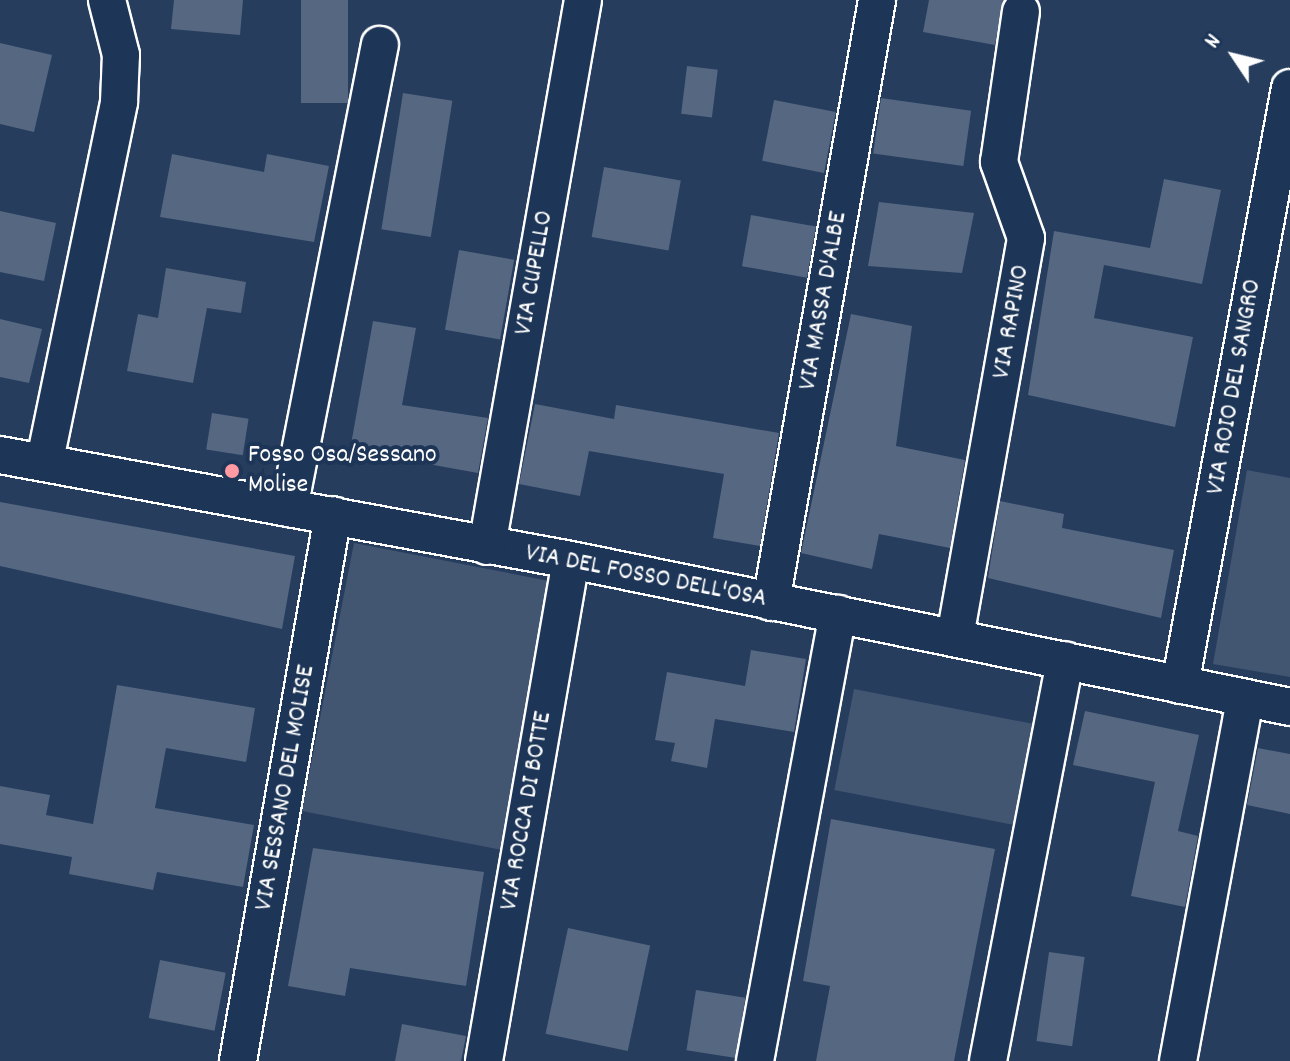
<!DOCTYPE html>
<style>
body{margin:0}
#map{position:relative;width:1290px;height:1061px;overflow:hidden;background:#263d5e;font-family:Dekko,sans-serif}
div>[style]{position:absolute}
.green>*{inset:0;background:#425672;transform-origin:0 0}
.building>*{inset:0;background:#556781;transform-origin:0 0}
.roads{filter:drop-shadow(2px 0 #fff) drop-shadow(-2px 0 #fff) drop-shadow(0 2px #fff) drop-shadow(0 -2px #fff)}
.minor>*{height:36px;margin:-18px;padding:0 18px;transform-origin:18px;border-radius:18px;background:#1d3557}
.dots>*{width:22px;height:22px;translate:-50% -50%;box-sizing:border-box;border:4px solid #1d3557;border-radius:50%}
span{translate:-50% -50%;white-space:nowrap;text-align:center;line-height:1.15;-webkit-text-stroke:8px #1d3557;paint-order:stroke}
.street-label{font-size:26px;color:#fff}
.poi-label{font-size:26px;color:#fff}
.left{translate:0 -50%;text-align:left}
.north{position:absolute;left:1194px;top:16px;width:80px;height:80px;-webkit-text-stroke:6px #1d3557;paint-order:stroke;rotate:305deg;font-size:22px;font-weight:700;line-height:32px;text-align:center;color:#fff}
.north::after{content:'';display:block;margin:auto;width:28px;height:36px;background:#fff;clip-path:polygon(50% 0,100% 100%,50% 72%,0 100%)}
</style>
<div id="map">
<div class="green">
<div style="clip-path:polygon(1247px 470px,1290px 478px,1290px 677px,1213px 664px)"></div>
<div style="left:354px;top:543px;width:204px;height:273px;rotate:11deg"></div>
<div style="left:854px;top:689px;width:186px;height:103px;rotate:11deg"></div>
</div>
<div class="building">
<div style="clip-path:polygon(174px 0,243px 0,240px 35px,171px 29px)"></div>
<div style="left:301px;top:0;width:47px;height:103px"></div>
<div style="clip-path:polygon(929px 0,1003px 0,995px 45px,923px 32px)"></div>
<div style="clip-path:polygon(0 43px,52px 55px,34px 132px,0 124px)"></div>
<div style="left:687px;top:66px;width:31px;height:48px;rotate:7deg"></div>
<div style="left:403px;top:93px;width:50px;height:138px;rotate:9deg"></div>
<div style="left:881px;top:98px;width:91px;height:56px;rotate:8deg"></div>
<div style="left:774px;top:100px;width:63px;height:62px;rotate:11deg"></div>
<div style="clip-path:polygon(172px 154px,264px 172px,267px 154px,329px 166px,314px 242px,160px 217px)"></div>
<div style="left:604px;top:167px;width:78px;height:71px;rotate:10deg"></div>
<div style="clip-path:polygon(1164px 179px,1221px 190px,1202px 284px,1104px 265px,1094px 318px,1193px 337px,1175px 427px,1028px 395px,1054px 231px,1150px 248px)"></div>
<div style="clip-path:polygon(879px 202px,974px 213px,962px 273px,868px 266px)"></div>
<div style="clip-path:polygon(0 211px,56px 223px,44px 281px,0 272px)"></div>
<div style="left:751px;top:215px;width:66px;height:52px;rotate:10deg"></div>
<div style="left:459px;top:250px;width:56px;height:81px;rotate:10deg"></div>
<div style="clip-path:polygon(166px 268px,246px 282px,241px 313px,207px 308px,193px 383px,127px 371px,138px 314px,158px 318px)"></div>
<div style="clip-path:polygon(851px 314px,912px 326px,896px 446px,965px 460px,950px 548px,879px 534px,872px 569px,801px 553px)"></div>
<div style="clip-path:polygon(0 319px,42px 329px,29px 383px,0 377px)"></div>
<div style="clip-path:polygon(373px 321px,416px 328px,402px 405px,488px 418px,478px 473px,350px 450px)"></div>
<div style="clip-path:polygon(535px 404px,614px 419px,616px 405px,779px 433px,760px 546px,713px 538px,724px 474px,589px 451px,580px 496px,519px 484px)"></div>
<div style="left:212px;top:413px;width:37px;height:37px;rotate:9deg"></div>
<div style="clip-path:polygon(1000px 501px,1064px 514px,1062px 528px,1174px 550px,1161px 618px,988px 578px)"></div>
<div style="clip-path:polygon(0 502px,295px 556px,282px 629px,0 566px)"></div>
<div style="clip-path:polygon(751px 650px,806px 659px,794px 732px,715px 719px,707px 768px,671px 761px,675px 743px,655px 740px,667px 672px,745px 686px)"></div>
<div style="clip-path:polygon(117px 685px,255px 708px,246px 762px,166px 748px,155px 808px,254px 825px,243px 887px,157px 872px,153px 890px,69px 874px,72px 857px,0 844px,0 786px,50px 795px,46px 815px,93px 824px)"></div>
<div style="clip-path:polygon(1085px 711px,1199px 735px,1178px 831px,1198px 836px,1185px 907px,1131px 896px,1155px 782px,1073px 765px)"></div>
<div style="clip-path:polygon(1258px 748px,1290px 754px,1290px 814px,1247px 805px)"></div>
<div style="clip-path:polygon(831px 819px,995px 849px,954px 1061px,816px 1061px,830px 986px,803px 981px)"></div>
<div style="clip-path:polygon(313px 848px,484px 872px,466px 986px,350px 968px,345px 996px,288px 986px)"></div>
<div style="left:568px;top:928px;width:84px;height:108px;rotate:12deg"></div>
<div style="left:1049px;top:952px;width:36px;height:90px;rotate:8deg"></div>
<div style="left:160px;top:960px;width:67px;height:59px;rotate:11deg"></div>
<div style="left:696px;top:990px;width:50px;height:61px;rotate:9deg"></div>
<div style="clip-path:polygon(402px 1024px,466px 1036px,461px 1061px,395px 1061px)"></div>
</div>
<div class="roads">
<div class="minor">
<div style="left:0;top:455px;width:581px;rotate:10.42deg"></div>
<div style="left:571px;top:560px;width:734px;rotate:11.55deg"></div>
<div style="left:45px;top:460px;width:366px;rotate:-78.3deg"></div>
<div style="left:119px;top:102px;width:47px;rotate:-87.6deg"></div>
<div style="left:121px;top:55px;width:57px;rotate:-104.3deg"></div>
<div style="left:289px;top:508px;width:472px;rotate:-78.9deg"></div>
<div style="left:487px;top:546px;width:554px;rotate:-80.03deg"></div>
<div style="left:771px;top:602px;width:611px;rotate:-80.01deg"></div>
<div style="left:955px;top:637px;width:405px;rotate:-79.9deg"></div>
<div style="left:1026px;top:238px;width:81px;rotate:-109.6deg"></div>
<div style="left:999px;top:162px;width:152px;rotate:-81.7deg"></div>
<div style="left:1180px;top:685px;width:607px;rotate:-79.56deg"></div>
<div style="left:238px;top:1061px;width:554px;rotate:-80.13deg"></div>
<div style="left:484px;top:1061px;width:508px;rotate:-80.15deg"></div>
<div style="left:755px;top:1061px;width:455px;rotate:-79.5deg"></div>
<div style="left:988px;top:1061px;width:408px;rotate:-79.1deg"></div>
<div style="left:1178px;top:1061px;width:367px;rotate:-79.5deg"></div>
</div>
</div>
<div class="dots">
<div style="left:232px;top:471px;background:#ff9aa2"></div>
</div>
<div class="street-label">
<span style="left:535px;top:273px;rotate:-80deg">VIA CUPELLO</span>
<span style="left:824px;top:301px;rotate:-80deg">VIA MASSA D'ALBE</span>
<span style="left:1012px;top:322px;rotate:-80deg">VIA RAPINO</span>
<span style="left:1235px;top:387px;rotate:-80deg">VIA ROIO DEL SANGRO</span>
<span style="left:646px;top:577px;rotate:11deg">VIA DEL FOSSO DELL'OSA</span>
<span style="left:286px;top:788px;rotate:-80deg">VIA SESSANO DEL MOLISE</span>
<span style="left:527px;top:811px;rotate:-80deg">VIA ROCCA DI BOTTE</span>
</div>
<div class="poi-label">
<span class="left" style="left:248px;top:471px">Fosso Osa/Sessano<br>Molise</span>
</div>
<div class="north">N</div>
</div>
